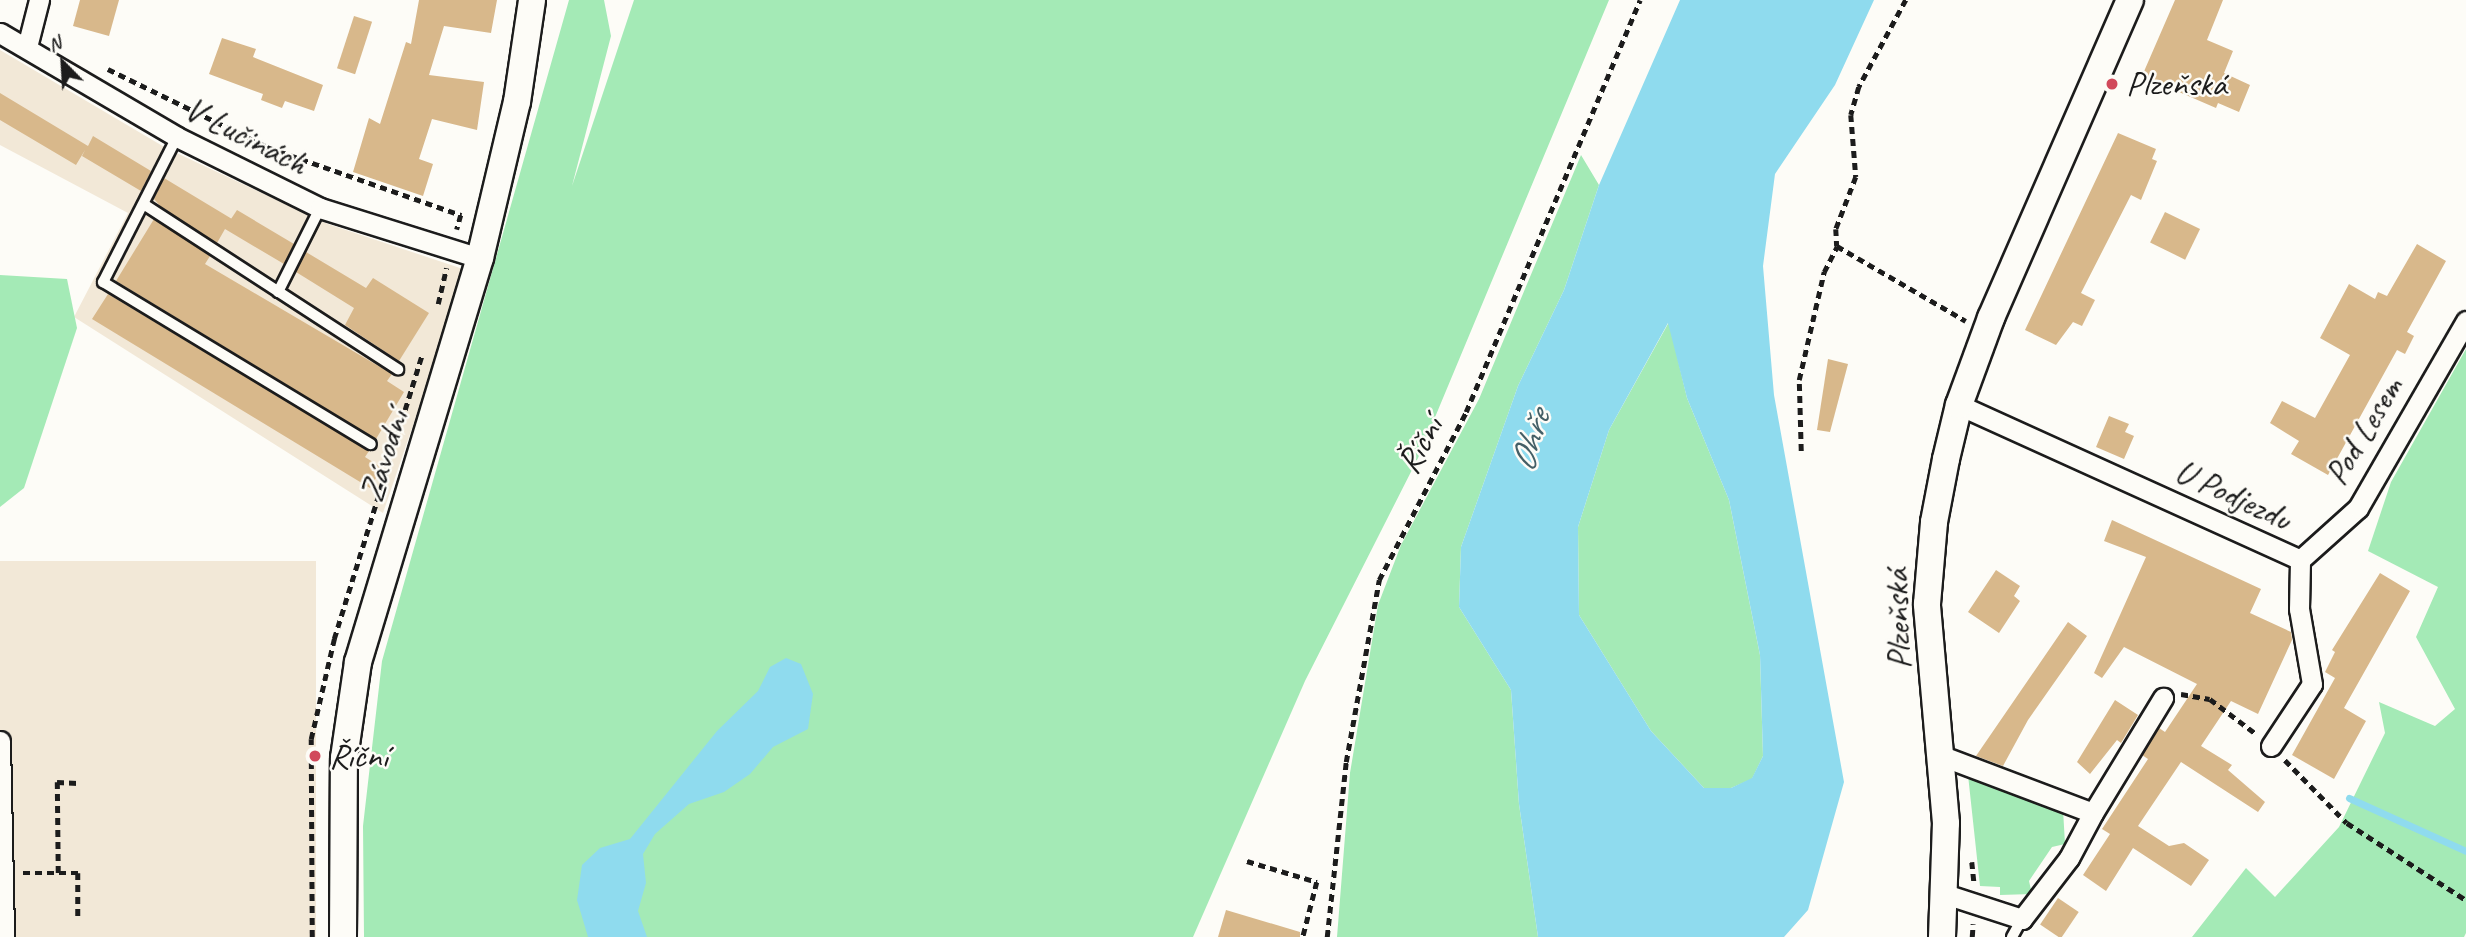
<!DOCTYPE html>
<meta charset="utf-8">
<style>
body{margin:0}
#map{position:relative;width:2466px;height:937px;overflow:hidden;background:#fdfcf7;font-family:Caveat,sans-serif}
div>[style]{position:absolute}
.built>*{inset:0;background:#f2e8d7;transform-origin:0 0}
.green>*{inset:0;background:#a4eab6}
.water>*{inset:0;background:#8fdbee}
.stream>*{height:7px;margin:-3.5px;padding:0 3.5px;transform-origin:3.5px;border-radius:3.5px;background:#8fdbee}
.building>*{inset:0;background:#d8b88b;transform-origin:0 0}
.path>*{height:4.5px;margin-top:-2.25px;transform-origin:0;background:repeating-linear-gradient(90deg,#1c1c1c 0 7px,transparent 0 12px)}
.roads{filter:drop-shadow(2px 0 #1c1c1c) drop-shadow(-2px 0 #1c1c1c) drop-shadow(0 2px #1c1c1c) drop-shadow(0 -2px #1c1c1c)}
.lane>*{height:10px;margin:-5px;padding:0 5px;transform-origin:5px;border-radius:5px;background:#fdfcf7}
.street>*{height:19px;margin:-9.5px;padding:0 9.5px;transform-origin:9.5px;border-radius:9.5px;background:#fdfcf7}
.secondary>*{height:26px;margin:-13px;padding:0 13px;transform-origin:13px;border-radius:13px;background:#fdfcf7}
.dots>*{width:19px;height:19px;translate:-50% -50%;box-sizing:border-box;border:4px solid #fdfcf7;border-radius:50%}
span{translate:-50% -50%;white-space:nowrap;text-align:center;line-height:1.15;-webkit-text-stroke:5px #fdfcf7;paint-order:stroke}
.poi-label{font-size:35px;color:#1c1c1c}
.left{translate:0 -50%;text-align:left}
.street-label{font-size:35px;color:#1c1c1c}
.water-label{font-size:37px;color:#445f66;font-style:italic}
.north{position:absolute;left:28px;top:28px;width:70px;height:70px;-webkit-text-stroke:5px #fdfcf7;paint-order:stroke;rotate:336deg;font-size:19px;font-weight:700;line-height:28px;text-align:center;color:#1c1c1c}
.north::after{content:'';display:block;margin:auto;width:24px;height:32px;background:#1c1c1c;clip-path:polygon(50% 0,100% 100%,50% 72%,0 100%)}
</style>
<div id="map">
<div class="built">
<div style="clip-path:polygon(0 50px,166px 148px,328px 224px,466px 270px,383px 513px,74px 317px,128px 213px,0 145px)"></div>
<div style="left:316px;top:561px;width:376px;height:316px;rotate:90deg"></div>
</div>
<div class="green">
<div style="clip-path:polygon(569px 0,604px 0,611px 36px,572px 186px,634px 0,1609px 0,1418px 458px,1305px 681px,1193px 937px,364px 937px,363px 826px,382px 661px)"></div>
<div style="clip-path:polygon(1581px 155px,1599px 185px,1564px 290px,1518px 386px,1461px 547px,1459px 607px,1511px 690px,1519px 804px,1538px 937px,1337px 937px,1350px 773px,1378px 605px,1401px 545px,1479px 399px)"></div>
<div style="clip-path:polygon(0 275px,67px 279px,77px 328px,24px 488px,0 507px)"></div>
<div style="clip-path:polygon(1669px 322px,1687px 398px,1729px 500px,1760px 655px,1763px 756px,1752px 779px,1731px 788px,1704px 788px,1651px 731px,1579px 615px,1578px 527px,1609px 430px)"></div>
<div style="clip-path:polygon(2466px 349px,2466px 933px,2464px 937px,2192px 937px,2246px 868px,2275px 897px,2339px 827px,2385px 733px,2379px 702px,2435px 726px,2455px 709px,2416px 637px,2438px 587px,2368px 551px,2391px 482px)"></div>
<div style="clip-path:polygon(1968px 775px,2063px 809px,2065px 844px,2052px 847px,2029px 881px,2032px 894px,2000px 895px,2000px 887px,1980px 886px)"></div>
</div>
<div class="water">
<div style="clip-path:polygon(evenodd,1680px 0,1874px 0,1835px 85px,1775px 174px,1763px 266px,1774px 395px,1844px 782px,1808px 910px,1784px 937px,1538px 937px,1519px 804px,1511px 690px,1459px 607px,1461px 547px,1518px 386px,1564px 290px,1599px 185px,1680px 0,1668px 323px,1687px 398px,1729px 500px,1760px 655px,1763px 756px,1752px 778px,1731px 788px,1704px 788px,1651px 731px,1579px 615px,1578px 527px,1609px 430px,1668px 323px)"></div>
<div style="clip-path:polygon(786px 658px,801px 664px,813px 694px,808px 729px,773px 747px,750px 774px,724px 792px,689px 804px,655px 834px,643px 854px,646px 883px,638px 911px,647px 937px,588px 937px,577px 900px,582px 865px,600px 848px,630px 839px,717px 731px,758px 691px,770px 667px)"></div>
</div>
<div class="stream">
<div style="left:2349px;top:798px;width:128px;rotate:24.4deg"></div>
</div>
<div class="building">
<div style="clip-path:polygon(80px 0,119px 0,109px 36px,73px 26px)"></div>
<div style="clip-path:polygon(419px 0,497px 0,491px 33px,444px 26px,429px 75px,484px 82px,477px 130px,432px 119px,419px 159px,433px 164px,423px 196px,353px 172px,369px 118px,380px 124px,406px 42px,411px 44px)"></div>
<div style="clip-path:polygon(2175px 0,2223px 0,2207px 40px,2233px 51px,2224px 73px,2250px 85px,2239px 112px,2218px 103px,2216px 108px,2142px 76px)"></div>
<div style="left:354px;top:16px;width:19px;height:55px;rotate:18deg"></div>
<div style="clip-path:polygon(222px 38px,256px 49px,253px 57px,323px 85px,314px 111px,285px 101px,282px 108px,261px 100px,263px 94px,209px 74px)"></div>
<div style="clip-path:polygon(0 93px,88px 146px,93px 136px,151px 171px,141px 191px,82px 156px,85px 150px,76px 165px,0 120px)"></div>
<div style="clip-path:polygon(2118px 133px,2156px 149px,2152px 159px,2157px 161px,2141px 200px,2131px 195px,2081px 293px,2095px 300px,2082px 326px,2073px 322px,2056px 345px,2025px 330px)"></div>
<div style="clip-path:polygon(164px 178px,232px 219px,229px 222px,237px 210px,294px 244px,284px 264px,225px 229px,217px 243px,161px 207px,154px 199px)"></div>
<div style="left:2165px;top:212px;width:39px;height:34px;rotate:26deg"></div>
<div style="clip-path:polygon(154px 219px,210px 256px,205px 264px,392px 374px,387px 381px,404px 392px,376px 439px,116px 281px)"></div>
<div style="clip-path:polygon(2417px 244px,2446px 261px,2407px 332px,2414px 336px,2405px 354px,2397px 350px,2328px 475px,2291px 454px,2299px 441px,2270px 423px,2282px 401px,2315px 418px,2350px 355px,2320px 338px,2349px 284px,2375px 299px,2378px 292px,2387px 296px)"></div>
<div style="clip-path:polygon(306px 252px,366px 288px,373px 278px,429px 313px,399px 361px,345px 325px,354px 308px,296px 272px)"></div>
<div style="clip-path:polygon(108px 294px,369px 451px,365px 457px,382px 468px,370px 488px,92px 319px)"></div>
<div style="clip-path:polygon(1828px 359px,1848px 364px,1830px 432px,1817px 430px)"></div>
<div style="clip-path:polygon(2109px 416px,2129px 424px,2125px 432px,2134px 436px,2124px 459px,2096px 447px)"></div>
<div style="clip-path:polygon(2112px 520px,2261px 589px,2250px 613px,2291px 632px,2292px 640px,2258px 714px,2231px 701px,2201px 746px,2232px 765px,2228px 770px,2265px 802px,2258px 812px,2181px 762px,2138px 826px,2169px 846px,2184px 843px,2209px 860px,2191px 886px,2133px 848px,2106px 891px,2083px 875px,2110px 834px,2102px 829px,2148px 759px,2142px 755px,2159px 728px,2165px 732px,2197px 684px,2124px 647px,2102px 678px,2094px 673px,2146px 557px,2104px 541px)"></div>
<div style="clip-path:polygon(1996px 570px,2020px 586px,2014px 596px,2020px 601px,1999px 633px,1968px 612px)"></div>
<div style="clip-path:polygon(2380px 573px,2410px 591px,2344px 708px,2366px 721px,2334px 779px,2292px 755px,2335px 678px,2325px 672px,2335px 652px,2332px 650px)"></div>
<div style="clip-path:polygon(2068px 622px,2087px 636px,2028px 720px,2003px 766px,1976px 756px)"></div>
<div style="clip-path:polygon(2115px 700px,2138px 715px,2121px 743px,2117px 740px,2090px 774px,2077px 762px)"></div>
<div style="left:2058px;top:898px;width:25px;height:32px;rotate:34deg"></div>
<div style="clip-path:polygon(1226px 910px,1300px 932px,1300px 937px,1218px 937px)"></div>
</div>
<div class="path">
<div style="left:1906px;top:0;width:99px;rotate:118.4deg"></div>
<div style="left:1859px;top:87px;width:29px;rotate:106deg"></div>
<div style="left:1851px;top:115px;width:62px;rotate:85.4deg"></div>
<div style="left:1856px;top:177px;width:56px;rotate:111deg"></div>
<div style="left:1836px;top:229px;width:17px;rotate:87deg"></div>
<div style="left:1837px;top:246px;width:149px;rotate:30.2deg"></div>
<div style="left:108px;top:69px;width:177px;rotate:26.1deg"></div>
<div style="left:267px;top:147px;width:206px;rotate:19.3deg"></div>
<div style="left:461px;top:215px;width:15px;rotate:106deg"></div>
<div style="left:438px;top:304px;width:37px;rotate:-77deg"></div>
<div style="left:1801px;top:451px;width:71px;rotate:-91.6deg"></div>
<div style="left:1799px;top:380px;width:111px;rotate:-77deg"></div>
<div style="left:1824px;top:272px;width:29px;rotate:-63deg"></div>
<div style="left:2181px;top:694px;width:29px;rotate:10deg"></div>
<div style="left:2210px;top:699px;width:56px;rotate:37.1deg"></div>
<div style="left:2285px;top:760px;width:88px;rotate:45.5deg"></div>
<div style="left:2347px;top:823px;width:142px;rotate:32.9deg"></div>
<div style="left:1247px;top:861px;width:73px;rotate:16.7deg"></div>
<div style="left:1317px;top:882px;width:57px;rotate:104.3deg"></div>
<div style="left:1972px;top:862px;width:19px;rotate:84deg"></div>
<div style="left:23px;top:873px;width:55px"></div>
<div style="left:78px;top:873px;width:46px;rotate:90deg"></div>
<div style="left:58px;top:873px;width:91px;rotate:-90.6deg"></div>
<div style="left:57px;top:782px;width:21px;rotate:3deg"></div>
<div style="left:312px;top:937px;width:198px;rotate:-90.3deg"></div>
<div style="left:311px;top:739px;width:103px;rotate:-77deg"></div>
<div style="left:334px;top:639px;width:297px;rotate:-72.8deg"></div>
<div style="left:1327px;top:937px;width:176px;rotate:-83.8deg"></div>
<div style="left:1346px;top:762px;width:185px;rotate:-79.7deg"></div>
<div style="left:1379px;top:580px;width:189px;rotate:-62.6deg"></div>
<div style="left:1466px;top:412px;width:447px;rotate:-67.1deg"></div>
<div style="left:1972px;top:937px;width:13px;rotate:-86deg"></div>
</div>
<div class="roads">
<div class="lane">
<div style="left:177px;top:137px;width:163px;rotate:117deg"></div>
<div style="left:103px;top:282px;width:313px;rotate:31.2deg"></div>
<div style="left:145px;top:205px;width:302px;rotate:33deg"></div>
<div style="left:278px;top:292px;width:94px;rotate:-63.4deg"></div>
<div style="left:2012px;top:937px;width:21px;rotate:-61deg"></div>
</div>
<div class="street">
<div style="left:0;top:33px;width:205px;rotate:30.4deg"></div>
<div style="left:177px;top:137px;width:160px;rotate:26.4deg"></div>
<div style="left:320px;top:208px;width:168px;rotate:17.4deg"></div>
<div style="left:27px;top:47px;width:49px;rotate:-75.7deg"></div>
<div style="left:1959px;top:405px;width:375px;rotate:24.4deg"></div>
<div style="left:2300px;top:560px;width:78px;rotate:-41.9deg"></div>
<div style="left:2358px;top:508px;width:216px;rotate:-60deg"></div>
<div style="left:0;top:741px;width:196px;rotate:88.8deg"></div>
<div style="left:2271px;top:746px;width:74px;rotate:-56.5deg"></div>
<div style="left:2312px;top:684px;width:76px;rotate:-99.8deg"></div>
<div style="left:2299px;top:609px;width:49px;rotate:-88.8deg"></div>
<div style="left:1942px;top:756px;width:161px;rotate:20.7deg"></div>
<div style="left:2093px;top:813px;width:135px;rotate:-58.7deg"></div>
<div style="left:1945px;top:894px;width:81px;rotate:18deg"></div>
<div style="left:2022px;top:919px;width:77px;rotate:-52.4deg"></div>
<div style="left:2069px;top:858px;width:51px;rotate:-61.9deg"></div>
</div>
<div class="secondary">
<div style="left:343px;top:937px;width:179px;rotate:-89.7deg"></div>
<div style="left:344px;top:758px;width:97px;rotate:-81.7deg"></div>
<div style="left:358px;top:662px;width:422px;rotate:-73.2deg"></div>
<div style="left:480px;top:258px;width:160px;rotate:-76.7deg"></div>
<div style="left:517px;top:102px;width:103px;rotate:-81.6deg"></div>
<div style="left:1942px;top:937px;width:114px;rotate:-88deg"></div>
<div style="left:1946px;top:823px;width:220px;rotate:-95deg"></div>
<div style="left:1927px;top:604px;width:82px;rotate:-85.1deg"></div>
<div style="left:1934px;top:522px;width:64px;rotate:-79.2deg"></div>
<div style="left:1946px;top:459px;width:56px;rotate:-76.5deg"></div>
<div style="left:1959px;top:405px;width:93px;rotate:-69.8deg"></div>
<div style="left:1991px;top:318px;width:347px;rotate:-66.4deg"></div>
</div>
</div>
<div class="dots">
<div style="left:2112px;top:84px;background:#d1495b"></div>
<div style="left:315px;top:756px;background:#d1495b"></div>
</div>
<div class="poi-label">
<span class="left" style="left:2126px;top:84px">Plzeňská</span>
<span class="left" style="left:329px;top:756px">Říční</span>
</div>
<div class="street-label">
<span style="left:246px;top:136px;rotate:27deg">V Lučinách</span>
<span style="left:2364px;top:431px;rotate:-59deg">Pod Lesem</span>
<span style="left:1420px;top:445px;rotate:-61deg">Říční</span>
<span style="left:384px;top:456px;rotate:-73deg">Závodní</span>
<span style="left:2233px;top:495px;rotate:25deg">U Podjezdu</span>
<span style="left:1898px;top:619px;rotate:-92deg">Plzeňská</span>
</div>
<div class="water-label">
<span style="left:1530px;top:441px;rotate:-73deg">Ohře</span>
</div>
<div class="north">N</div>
</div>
